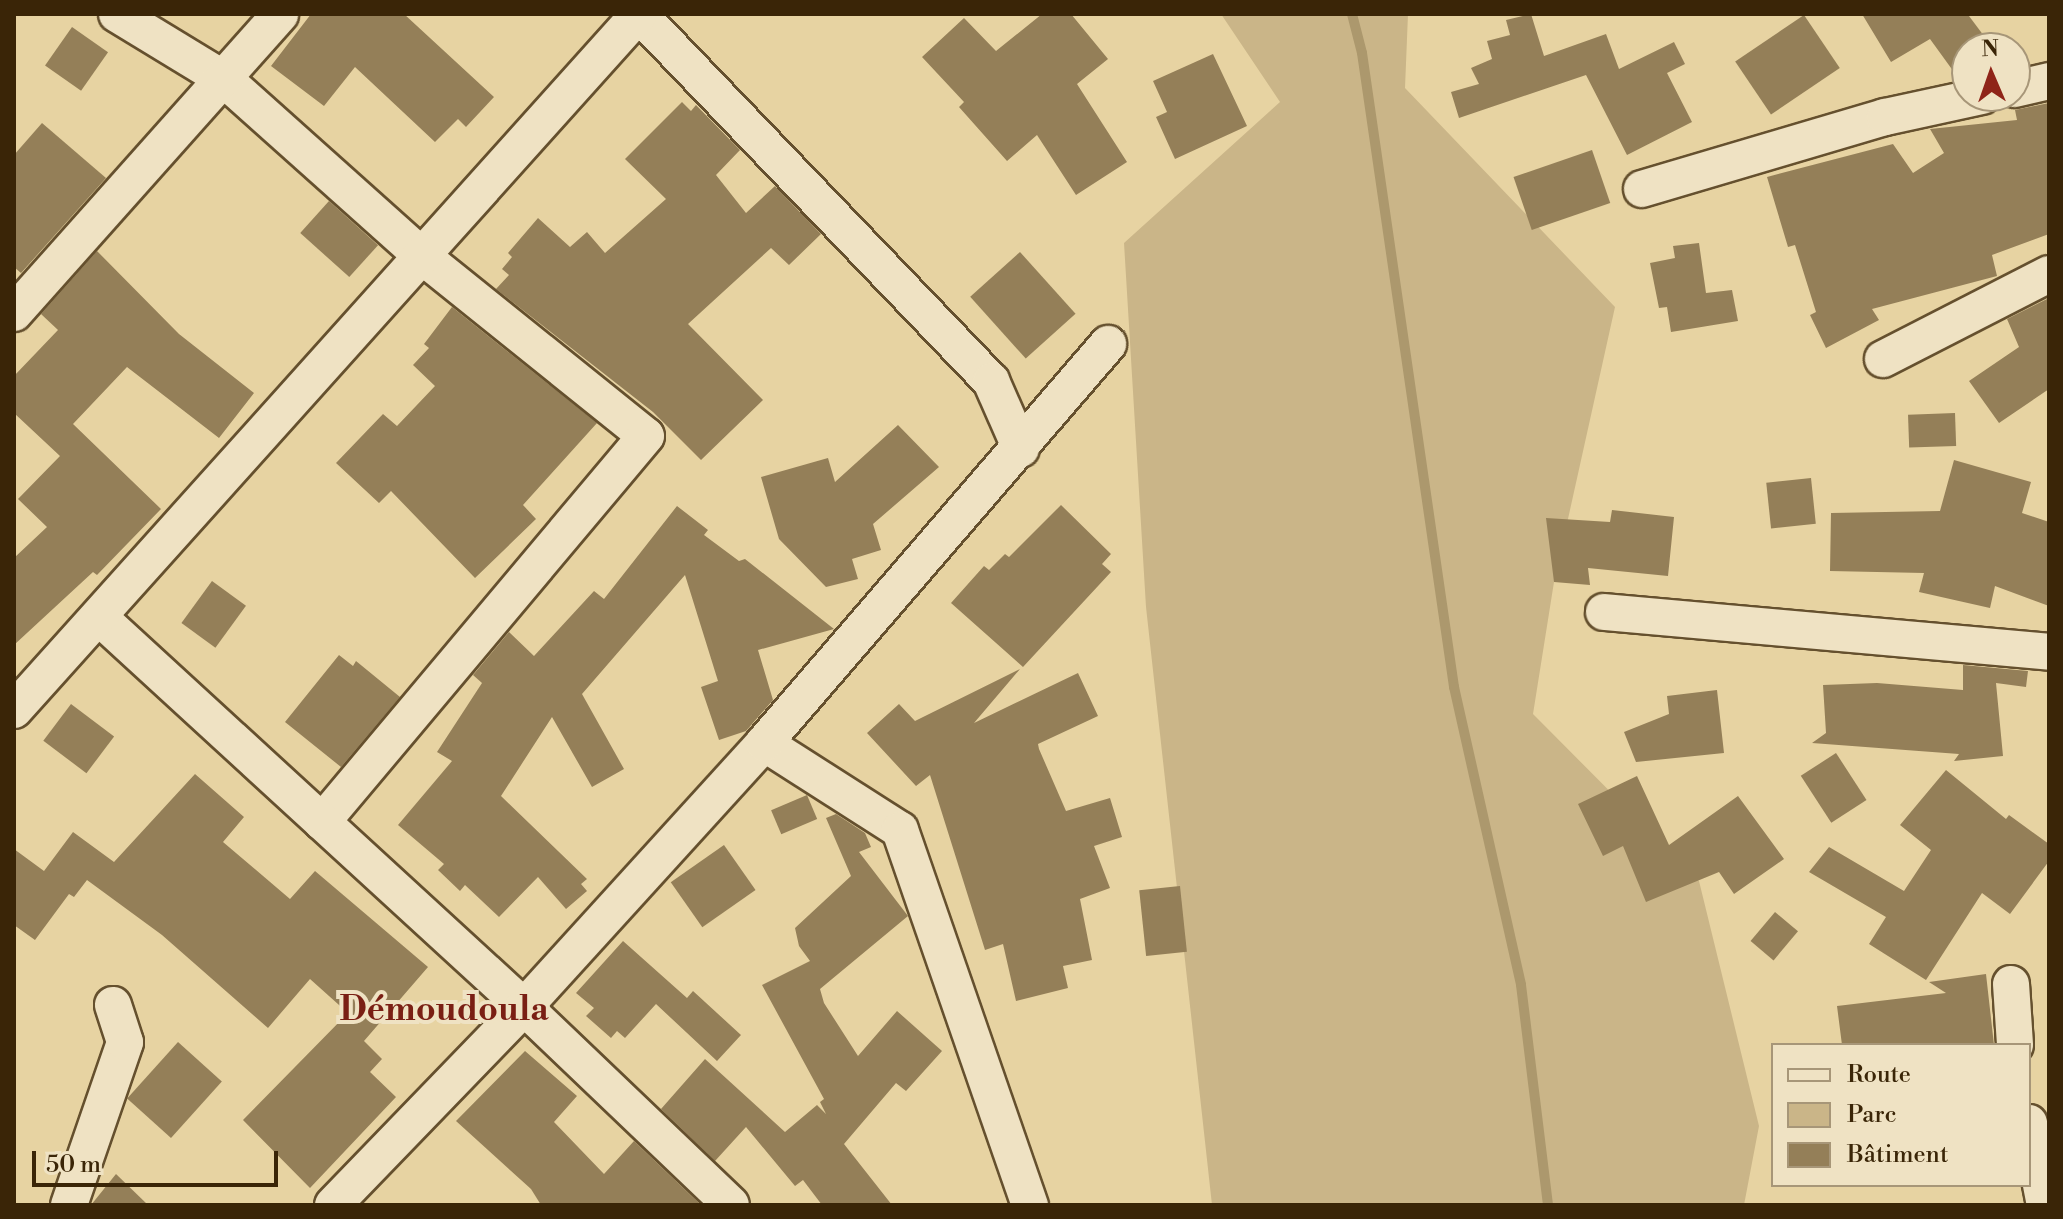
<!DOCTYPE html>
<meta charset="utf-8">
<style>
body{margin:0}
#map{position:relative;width:2063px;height:1219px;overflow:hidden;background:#e7d3a2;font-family:"Libre Bodoni",serif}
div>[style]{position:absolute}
.green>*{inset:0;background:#cab588}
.stream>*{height:10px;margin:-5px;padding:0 5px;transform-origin:5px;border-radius:5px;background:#ac986d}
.building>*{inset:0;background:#947f58;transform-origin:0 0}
.roads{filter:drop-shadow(2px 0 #65502e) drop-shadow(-2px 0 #65502e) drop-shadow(0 2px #65502e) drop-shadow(0 -2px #65502e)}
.minor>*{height:36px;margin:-18px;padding:0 18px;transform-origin:18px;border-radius:18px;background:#efe2c3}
span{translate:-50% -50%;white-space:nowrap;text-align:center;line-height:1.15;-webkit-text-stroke:8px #efe2c3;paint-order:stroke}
.district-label{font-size:34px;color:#7a1f14;font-weight:700}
.frame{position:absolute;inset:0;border:16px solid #3a2507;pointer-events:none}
.legend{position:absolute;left:1771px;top:1043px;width:260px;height:144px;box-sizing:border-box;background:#efe2c3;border:2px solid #a79678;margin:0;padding:10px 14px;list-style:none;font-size:24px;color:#3a2507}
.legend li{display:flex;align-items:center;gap:16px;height:40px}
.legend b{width:40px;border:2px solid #a79678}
.north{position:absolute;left:1951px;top:32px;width:80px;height:80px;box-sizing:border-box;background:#efe2c3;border:2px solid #a79678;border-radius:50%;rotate:358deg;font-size:22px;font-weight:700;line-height:32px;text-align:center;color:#3a2507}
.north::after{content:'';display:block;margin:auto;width:28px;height:36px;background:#8f2418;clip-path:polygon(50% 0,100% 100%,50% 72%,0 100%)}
.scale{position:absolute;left:32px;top:1151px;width:246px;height:36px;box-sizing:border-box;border:4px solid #3a2507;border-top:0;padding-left:10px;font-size:24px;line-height:28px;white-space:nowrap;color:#3a2507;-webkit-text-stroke:6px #efe2c3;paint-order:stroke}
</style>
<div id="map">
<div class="green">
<div style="clip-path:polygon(1221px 14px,1408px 14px,1405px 88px,1615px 307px,1554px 582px,1533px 714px,1699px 881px,1759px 1126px,1744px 1205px,1212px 1205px,1146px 607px,1124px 243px,1280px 102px)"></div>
</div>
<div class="stream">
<div style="left:1352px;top:14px;width:40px;rotate:75.6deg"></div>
<div style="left:1362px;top:53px;width:641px;rotate:81.74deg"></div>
<div style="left:1454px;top:687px;width:305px;rotate:77.3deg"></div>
<div style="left:1521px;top:985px;width:222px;rotate:83deg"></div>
</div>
<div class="building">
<div style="clip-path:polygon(311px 14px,404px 14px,494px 97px,466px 127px,458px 119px,435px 142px,355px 67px,324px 106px,271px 66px)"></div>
<div style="clip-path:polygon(1042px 14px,1071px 14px,1108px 59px,1077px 84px,1127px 162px,1076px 195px,1037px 135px,1007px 161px,959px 107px,964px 102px,922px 57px,964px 18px,996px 51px)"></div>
<div style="clip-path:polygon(1531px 14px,1544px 56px,1606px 34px,1619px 69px,1674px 42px,1685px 64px,1667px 73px,1692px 122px,1627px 155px,1586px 75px,1459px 118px,1451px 92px,1479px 84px,1471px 68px,1492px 59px,1487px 41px,1510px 35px,1506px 20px)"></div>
<div style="clip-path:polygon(1862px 14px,1973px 14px,1969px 16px,1993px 48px,1967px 48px,1967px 78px,1959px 79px,1930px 39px,1891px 62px)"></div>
<div style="left:1804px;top:15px;width:64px;height:83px;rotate:56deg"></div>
<div style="left:72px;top:27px;width:44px;height:47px;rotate:35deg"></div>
<div style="clip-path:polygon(1213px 54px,1247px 126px,1175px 159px,1156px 117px,1167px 112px,1153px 81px)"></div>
<div style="clip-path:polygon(682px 102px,691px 111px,696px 105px,740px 150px,716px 175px,746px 213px,775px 186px,821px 234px,789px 265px,771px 248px,688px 324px,763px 400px,701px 460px,653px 412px,496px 289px,509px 275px,502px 269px,512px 257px,508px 253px,538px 218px,570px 247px,587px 232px,605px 253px,666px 199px,625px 159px)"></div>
<div style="clip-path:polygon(2049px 103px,2049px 234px,1992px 255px,1997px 276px,1872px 309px,1879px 320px,1826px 348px,1810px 315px,1816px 312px,1795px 245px,1788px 247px,1767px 177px,1893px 144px,1913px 173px,1944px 153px,1930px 129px,2017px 120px,2015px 110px)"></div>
<div style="clip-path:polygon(42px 123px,106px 178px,21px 273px,14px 267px,14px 155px)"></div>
<div style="left:1592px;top:150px;width:56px;height:83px;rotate:71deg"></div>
<div style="left:329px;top:201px;width:66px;height:43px;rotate:42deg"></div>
<div style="clip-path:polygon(1699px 243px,1706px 293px,1732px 290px,1738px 321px,1671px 332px,1667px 307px,1659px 308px,1650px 263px,1675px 258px,1673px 246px)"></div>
<div style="clip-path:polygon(97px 251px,179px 334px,254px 393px,219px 438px,127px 367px,73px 424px,161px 509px,97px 575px,93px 572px,14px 645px,14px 558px,47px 527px,18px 499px,60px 456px,14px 413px,14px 376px,58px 330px,41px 314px)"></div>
<div style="left:1020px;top:252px;width:83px;height:67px;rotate:48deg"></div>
<div style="clip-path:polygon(2049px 298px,2049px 389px,1999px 423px,1969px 381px,2019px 347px,2007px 319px)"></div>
<div style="clip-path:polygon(452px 307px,597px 423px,523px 505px,536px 519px,475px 578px,391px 491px,379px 503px,336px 463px,383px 414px,397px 426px,435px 386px,413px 365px,429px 348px,424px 344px)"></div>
<div style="left:1955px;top:413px;width:33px;height:47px;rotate:88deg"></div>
<div style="clip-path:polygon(898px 425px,939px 467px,873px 524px,881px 550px,852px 559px,858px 579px,826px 587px,779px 539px,761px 477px,828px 458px,835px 482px)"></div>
<div style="clip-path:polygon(1954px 460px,2031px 482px,2022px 513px,2049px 522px,2049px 606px,1995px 586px,1990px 608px,1919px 592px,1924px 573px,1830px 571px,1831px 513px,1940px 511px)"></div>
<div style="left:1811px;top:478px;width:46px;height:45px;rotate:84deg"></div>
<div style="clip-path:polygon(1061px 505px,1111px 554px,1102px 564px,1111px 572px,1023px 667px,951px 603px,984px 566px,989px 570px,1005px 554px,1009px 557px)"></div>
<div style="clip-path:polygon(677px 506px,708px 530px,704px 535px,739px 561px,745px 559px,834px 629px,758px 650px,773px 700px,746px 731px,719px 740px,701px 687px,718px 681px,685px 575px,582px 694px,624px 769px,592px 787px,552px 717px,501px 796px,587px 879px,581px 884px,587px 891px,566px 909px,538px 877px,499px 917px,465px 885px,460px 891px,438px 870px,444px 864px,398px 825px,452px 761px,437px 752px,482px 683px,473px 675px,509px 632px,534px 656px,594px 591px,604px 599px)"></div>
<div style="clip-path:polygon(1612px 510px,1674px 517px,1668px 576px,1588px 568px,1590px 585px,1554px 582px,1546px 518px,1610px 522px)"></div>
<div style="left:212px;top:581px;width:42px;height:52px;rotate:36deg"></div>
<div style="clip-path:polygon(339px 655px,353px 666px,356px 661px,400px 697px,341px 767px,285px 722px)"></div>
<div style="clip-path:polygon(1963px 665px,2028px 671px,2026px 687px,1996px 683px,2003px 756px,1954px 761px,1959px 754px,1812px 743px,1826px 733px,1823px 685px,1877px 683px,1963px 690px)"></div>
<div style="clip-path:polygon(1020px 669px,974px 723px,1078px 673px,1098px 716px,1038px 744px,1039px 749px,1066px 811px,1110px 798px,1122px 837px,1094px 846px,1110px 888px,1080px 899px,1092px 960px,1063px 966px,1068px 988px,1016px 1001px,1003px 944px,985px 950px,930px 775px,916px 786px,867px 733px,899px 704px,915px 721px)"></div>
<div style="clip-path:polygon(1717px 690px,1724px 753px,1636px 762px,1624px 732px,1669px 714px,1667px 696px)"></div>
<div style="left:71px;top:704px;width:54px;height:46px;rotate:37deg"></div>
<div style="left:1836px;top:753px;width:56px;height:42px;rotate:57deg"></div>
<div style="clip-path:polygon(1946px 770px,2006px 819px,2009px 815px,2049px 844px,2049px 861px,2010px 914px,1982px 893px,1926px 980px,1869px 944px,1886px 917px,1809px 872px,1829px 847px,1904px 891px,1931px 850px,1900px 825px)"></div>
<div style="clip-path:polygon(195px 774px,244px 817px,223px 842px,290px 899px,315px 871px,428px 967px,364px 1041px,382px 1059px,370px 1072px,396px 1097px,310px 1188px,243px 1120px,348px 1013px,310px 979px,268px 1028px,162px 935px,87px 880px,74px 897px,69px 894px,35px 940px,14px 925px,14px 849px,44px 871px,73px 832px,114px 862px)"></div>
<div style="clip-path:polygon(1637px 776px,1669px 845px,1738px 796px,1784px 859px,1734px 894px,1719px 872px,1646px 902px,1623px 846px,1603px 856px,1578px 804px)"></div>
<div style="left:807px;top:795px;width:26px;height:39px;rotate:67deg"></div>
<div style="clip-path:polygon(836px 814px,865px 833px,871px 847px,859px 852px,908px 916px,820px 989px,824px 1003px,858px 1056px,897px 1011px,942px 1051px,906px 1091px,896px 1083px,844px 1144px,892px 1205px,822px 1205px,803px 1180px,795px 1186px,746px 1127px,715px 1161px,661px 1109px,705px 1059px,785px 1132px,817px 1105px,826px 1114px,820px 1102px,824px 1099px,762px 985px,810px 961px,799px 946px,795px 928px,851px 876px,826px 818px)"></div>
<div style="left:724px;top:845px;width:55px;height:65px;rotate:55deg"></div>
<div style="left:1180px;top:886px;width:66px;height:41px;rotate:84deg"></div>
<div style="left:1775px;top:912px;width:30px;height:38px;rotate:40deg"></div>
<div style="clip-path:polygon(623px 941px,687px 998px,693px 991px,741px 1035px,717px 1061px,656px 1004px,625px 1038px,617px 1031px,611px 1038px,586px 1016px,594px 1008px,576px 993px)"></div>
<div style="clip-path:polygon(1986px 974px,1994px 1045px,1842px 1045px,1837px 1006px,1946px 993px,1929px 982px)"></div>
<div style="left:178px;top:1042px;width:59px;height:76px;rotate:42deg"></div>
<div style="clip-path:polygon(525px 1051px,577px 1096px,554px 1122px,604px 1174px,634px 1141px,701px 1205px,541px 1205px,531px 1189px,456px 1121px)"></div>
<div style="clip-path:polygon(116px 1174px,148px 1205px,91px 1205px)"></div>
</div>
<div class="roads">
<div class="minor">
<div style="left:117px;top:14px;width:125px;rotate:31.3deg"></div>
<div style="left:224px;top:79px;width:266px;rotate:41.8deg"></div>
<div style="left:422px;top:256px;width:287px;rotate:38.8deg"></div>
<div style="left:646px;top:436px;width:504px;rotate:130.01deg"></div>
<div style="left:639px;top:14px;width:509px;rotate:46.2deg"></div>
<div style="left:991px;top:381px;width:74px;rotate:66.2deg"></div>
<div style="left:2015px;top:89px;width:35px;rotate:-13deg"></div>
<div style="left:1642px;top:189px;width:253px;rotate:-16.5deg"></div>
<div style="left:1885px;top:117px;width:99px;rotate:-12.2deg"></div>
<div style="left:14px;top:313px;width:400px;rotate:-48.3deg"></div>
<div style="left:1883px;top:359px;width:186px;rotate:-27.1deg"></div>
<div style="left:1604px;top:612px;width:447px;rotate:5.1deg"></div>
<div style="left:100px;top:618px;width:575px;rotate:42.53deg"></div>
<div style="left:524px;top:1007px;width:286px;rotate:43.7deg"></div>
<div style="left:14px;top:710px;width:935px;rotate:-48.08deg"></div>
<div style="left:764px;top:743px;width:161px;rotate:32.6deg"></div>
<div style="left:900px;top:830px;width:397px;rotate:70.9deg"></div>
<div style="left:2011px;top:984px;width:61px;rotate:86.2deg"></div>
<div style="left:2029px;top:1123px;width:84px;rotate:79deg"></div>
<div style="left:69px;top:1205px;width:172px;rotate:-71deg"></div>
<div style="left:125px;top:1042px;width:39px;rotate:-108deg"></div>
<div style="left:333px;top:1205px;width:275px;rotate:-46deg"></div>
<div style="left:524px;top:1007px;width:357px;rotate:-47.7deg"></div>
<div style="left:764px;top:743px;width:527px;rotate:-49.23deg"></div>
</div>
</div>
<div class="district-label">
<span style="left:444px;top:1011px">Démoudoula</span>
</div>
<div class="frame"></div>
<ul class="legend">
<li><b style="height:10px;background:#efe2c3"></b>Route</li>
<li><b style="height:22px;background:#cab588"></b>Parc</li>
<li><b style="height:22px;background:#947f58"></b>Bâtiment</li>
</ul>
<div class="north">N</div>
<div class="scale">50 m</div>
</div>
